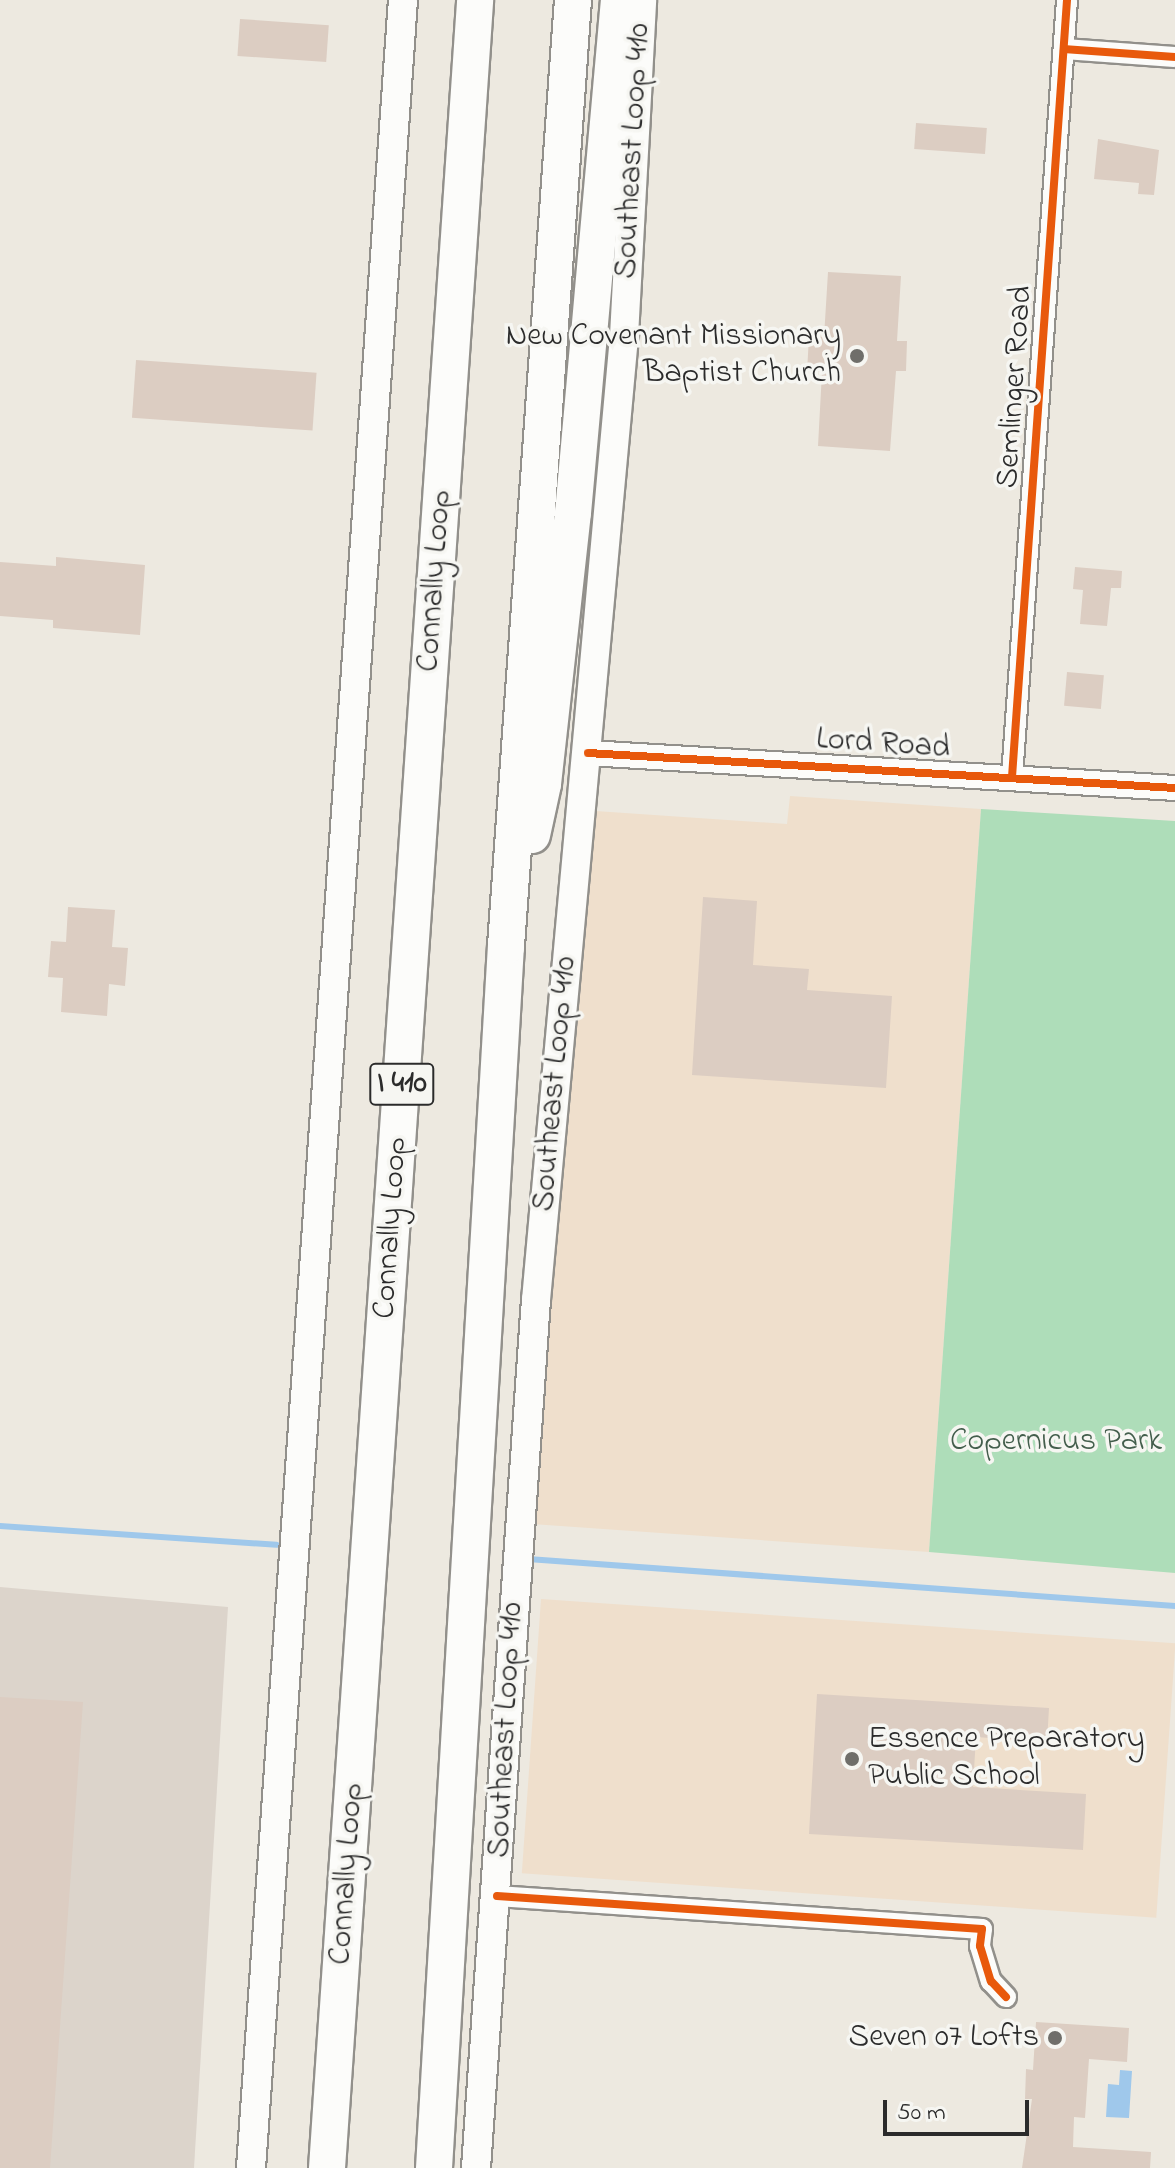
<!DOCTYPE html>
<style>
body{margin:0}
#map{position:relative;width:1175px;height:2168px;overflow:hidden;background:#ede9e0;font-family:"Indie Flower",sans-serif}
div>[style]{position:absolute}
.built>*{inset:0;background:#efdfcc;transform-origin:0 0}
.industrial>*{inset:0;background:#dcd4cb}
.green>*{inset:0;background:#aeddb9}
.water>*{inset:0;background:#9fc8eb}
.stream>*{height:6px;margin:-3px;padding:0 3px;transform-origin:3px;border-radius:3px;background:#9fc8eb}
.building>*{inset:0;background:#dccdc2;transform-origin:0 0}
.roads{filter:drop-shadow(2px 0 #92908b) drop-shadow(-2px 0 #92908b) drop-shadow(0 2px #92908b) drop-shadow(0 -2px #92908b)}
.minor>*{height:20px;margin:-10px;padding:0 10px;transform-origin:10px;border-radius:10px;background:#fcfcfa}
.tertiary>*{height:24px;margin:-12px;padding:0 12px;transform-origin:12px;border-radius:12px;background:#fcfcfa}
.secondary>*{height:28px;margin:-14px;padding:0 14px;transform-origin:14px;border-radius:14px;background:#fcfcfa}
.motorway>*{height:36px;margin:-18px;padding:0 18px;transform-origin:18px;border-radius:18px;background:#fcfcfa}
.cycleway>*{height:8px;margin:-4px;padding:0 4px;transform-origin:4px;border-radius:4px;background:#e8590c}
.dots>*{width:22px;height:22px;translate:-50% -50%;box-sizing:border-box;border:4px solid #f6f6f2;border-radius:50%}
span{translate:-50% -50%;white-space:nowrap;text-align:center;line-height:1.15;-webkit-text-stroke:7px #f6f6f2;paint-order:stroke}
.shield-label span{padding:2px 6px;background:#f6f6f2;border:2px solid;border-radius:6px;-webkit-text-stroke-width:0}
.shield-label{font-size:30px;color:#2b2b2b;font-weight:700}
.street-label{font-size:32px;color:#2b2b2b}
.poi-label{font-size:32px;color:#2b2b2b}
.right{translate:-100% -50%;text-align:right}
.left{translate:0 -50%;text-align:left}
.park-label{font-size:32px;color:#435e4c}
.scale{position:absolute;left:883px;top:2100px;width:146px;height:36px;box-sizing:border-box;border:4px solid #2b2b2b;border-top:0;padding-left:10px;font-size:24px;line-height:28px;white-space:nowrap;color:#2b2b2b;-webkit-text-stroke:6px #f6f6f2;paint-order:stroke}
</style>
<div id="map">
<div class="built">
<div style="clip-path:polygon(790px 796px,981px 809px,929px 1552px,532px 1524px,581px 810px,787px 824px)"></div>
<div style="left:541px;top:1599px;width:636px;height:275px;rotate:4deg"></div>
</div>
<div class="industrial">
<div style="clip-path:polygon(0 1587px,228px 1607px,194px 2168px,0 2168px)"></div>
</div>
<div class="green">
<div style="clip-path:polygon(981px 809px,1175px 821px,1175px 1573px,929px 1552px)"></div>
</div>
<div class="water">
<div style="clip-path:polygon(1120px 2070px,1132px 2071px,1129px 2118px,1106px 2117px,1108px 2084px,1119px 2085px)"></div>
</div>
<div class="stream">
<div style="left:0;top:1526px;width:277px;rotate:3.9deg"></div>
<div style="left:528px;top:1559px;width:649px;rotate:4.15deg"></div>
</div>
<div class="building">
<div style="left:240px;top:19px;width:89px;height:37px;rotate:4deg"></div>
<div style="left:916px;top:123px;width:71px;height:26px;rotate:4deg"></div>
<div style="clip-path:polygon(1098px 139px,1159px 150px,1154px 195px,1138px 194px,1139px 183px,1094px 179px)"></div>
<div style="clip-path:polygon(828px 272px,901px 276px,897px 341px,907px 341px,906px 371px,896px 371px,890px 451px,818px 446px,822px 372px,807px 372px,809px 336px,824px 337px)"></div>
<div style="left:136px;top:360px;width:181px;height:58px;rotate:4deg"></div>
<div style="clip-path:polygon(56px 557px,145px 565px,140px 635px,53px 628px,53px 620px,0 616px,0 562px,56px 566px)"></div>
<div style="clip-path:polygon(1075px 567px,1122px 571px,1121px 588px,1111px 588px,1107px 626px,1080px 624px,1083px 590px,1073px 589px)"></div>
<div style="left:1067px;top:672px;width:37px;height:34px;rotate:5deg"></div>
<div style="clip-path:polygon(703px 897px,757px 901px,753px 965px,809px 969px,807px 990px,892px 996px,886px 1088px,692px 1075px)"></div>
<div style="clip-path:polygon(68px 907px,115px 910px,112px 947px,128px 948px,125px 986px,109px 984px,107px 1016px,61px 1012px,63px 978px,48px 977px,51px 941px,66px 942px)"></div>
<div style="clip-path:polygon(817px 1694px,1049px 1708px,1047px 1742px,976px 1737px,973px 1787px,1086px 1794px,1083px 1850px,809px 1834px)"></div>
<div style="clip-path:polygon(0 1697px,83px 1702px,50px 2168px,0 2168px)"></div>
<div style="clip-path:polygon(1036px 2022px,1129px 2028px,1127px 2062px,1089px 2059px,1085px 2118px,1074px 2117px,1073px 2147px,1151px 2152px,1150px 2168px,1022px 2168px,1032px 2099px,1025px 2099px,1026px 2069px,1033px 2070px)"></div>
</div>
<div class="roads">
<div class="minor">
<div style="left:1064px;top:49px;width:111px;rotate:4.1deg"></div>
<div style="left:1012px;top:777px;width:779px;rotate:-85.95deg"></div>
<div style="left:497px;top:1896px;width:486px;rotate:3.9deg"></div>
<div style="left:982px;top:1929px;width:17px;rotate:97deg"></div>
<div style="left:980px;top:1946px;width:37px;rotate:73deg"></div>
<div style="left:991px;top:1981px;width:22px;rotate:47deg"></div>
</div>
<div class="tertiary">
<div style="left:588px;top:753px;width:588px;rotate:3.41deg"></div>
</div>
<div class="secondary">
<div style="left:251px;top:2168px;width:2173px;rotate:-85.99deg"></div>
<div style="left:476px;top:2168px;width:870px;rotate:-86.05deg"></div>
<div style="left:536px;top:1300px;width:968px;rotate:-84.78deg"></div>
<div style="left:624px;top:336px;width:336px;rotate:-86.9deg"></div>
</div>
<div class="motorway">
<div style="left:532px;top:835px;width:52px;rotate:-77.8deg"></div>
<div style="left:543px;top:784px;width:273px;rotate:-83.7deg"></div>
<div style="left:573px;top:513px;width:515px;rotate:-84.88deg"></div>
<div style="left:327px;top:2168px;width:2173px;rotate:-86.09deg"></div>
<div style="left:434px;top:2168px;width:1224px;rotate:-86.63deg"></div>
<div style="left:506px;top:946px;width:948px;rotate:-85.95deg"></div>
</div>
</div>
<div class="cycleway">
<div style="left:1064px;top:49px;width:111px;rotate:4.1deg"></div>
<div style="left:588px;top:753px;width:588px;rotate:3.41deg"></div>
<div style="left:1012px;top:777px;width:779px;rotate:-85.95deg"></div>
<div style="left:497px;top:1896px;width:486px;rotate:3.9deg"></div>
<div style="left:982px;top:1929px;width:17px;rotate:97deg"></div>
<div style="left:980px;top:1946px;width:37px;rotate:73deg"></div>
<div style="left:991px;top:1981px;width:22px;rotate:47deg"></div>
</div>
<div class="dots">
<div style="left:857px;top:356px;background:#6f6e6a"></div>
<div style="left:852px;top:1759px;background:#6f6e6a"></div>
<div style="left:1055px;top:2038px;background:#6f6e6a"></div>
</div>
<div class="shield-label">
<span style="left:402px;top:1084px">I 410</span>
</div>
<div class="street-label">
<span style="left:634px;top:151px;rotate:-87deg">Southeast Loop 410</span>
<span style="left:1016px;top:387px;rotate:-86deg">Semlinger Road</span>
<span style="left:436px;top:581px;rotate:-86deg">Connally Loop</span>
<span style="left:883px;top:745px;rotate:4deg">Lord Road</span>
<span style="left:556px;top:1084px;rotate:-85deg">Southeast Loop 410</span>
<span style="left:392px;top:1228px;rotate:-86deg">Connally Loop</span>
<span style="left:507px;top:1730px;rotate:-87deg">Southeast Loop 410</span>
<span style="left:348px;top:1874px;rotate:-86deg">Connally Loop</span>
</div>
<div class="poi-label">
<span class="right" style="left:841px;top:356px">New Covenant Missionary<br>Baptist Church</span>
<span class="left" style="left:868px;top:1759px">Essence Preparatory<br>Public School</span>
<span class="right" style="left:1039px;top:2038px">Seven 07 Lofts</span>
</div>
<div class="park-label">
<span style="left:1056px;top:1442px">Copernicus Park</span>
</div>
<div class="scale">50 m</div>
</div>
